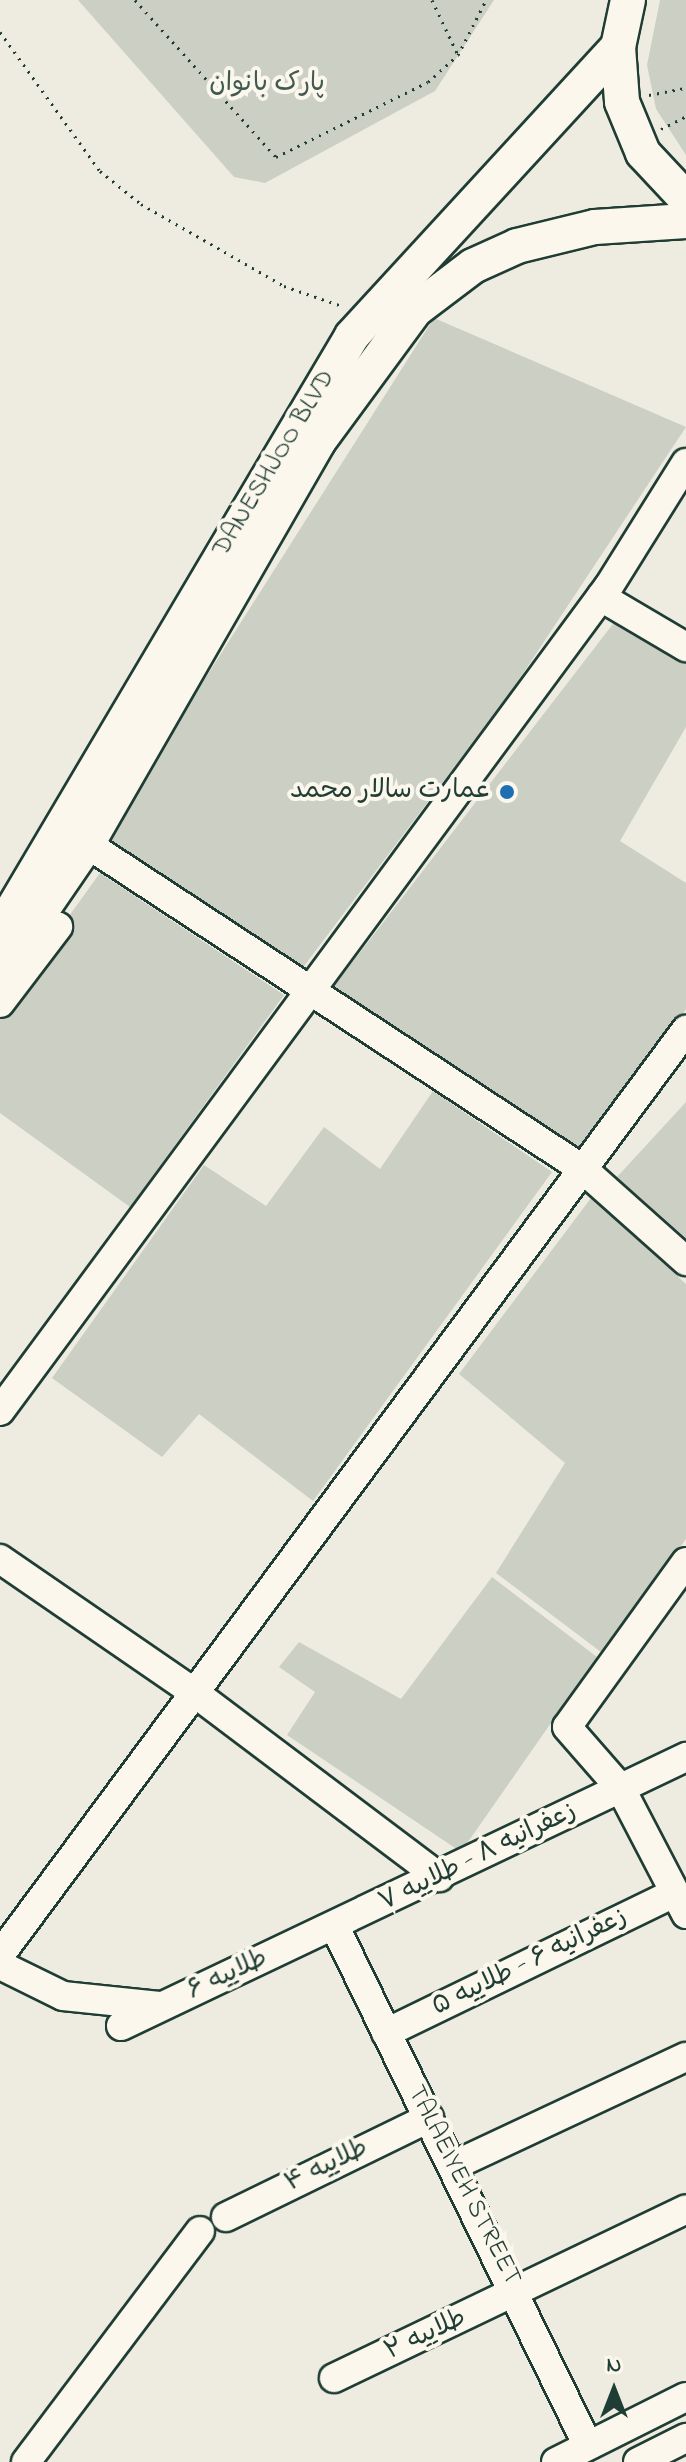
<!DOCTYPE html>
<meta charset="utf-8">
<style>
body{margin:0}
#map{position:relative;width:686px;height:2462px;overflow:hidden;background:#eeece1;font-family:"Indie Flower","Playpen Sans Arabic",sans-serif}
div>[style]{position:absolute}
.green>*{inset:0;background:#cbcfc4}
.path>*{height:3px;margin-top:-1.5px;transform-origin:0;background:repeating-linear-gradient(90deg,#1f3d34 0 2px,transparent 0 8px)}
.roads{filter:drop-shadow(2px 0 #1f3d34) drop-shadow(-2px 0 #1f3d34) drop-shadow(0 2px #1f3d34) drop-shadow(0 -2px #1f3d34)}
.minor>*{height:28px;margin:-14px;padding:0 14px;transform-origin:14px;border-radius:14px;background:#fbf7ec}
.major>*{height:34px;margin:-17px;padding:0 17px;transform-origin:17px;border-radius:17px;background:#fbf7ec}
.dots>*{width:22px;height:22px;translate:-50% -50%;box-sizing:border-box;border:4px solid #fbf7ec;border-radius:50%}
span{translate:-50% -50%;white-space:nowrap;text-align:center;line-height:1.15;-webkit-text-stroke:8px #fbf7ec;paint-order:stroke}
.park-label{font-size:26px;color:#415a51}
.street-label{font-size:26px;color:#1f3d34}
.poi-label{font-size:26px;color:#1f3d34}
.right{translate:-100% -50%;text-align:right}
.north{position:absolute;left:574px;top:2350px;width:80px;height:80px;-webkit-text-stroke:6px #fbf7ec;paint-order:stroke;rotate:0deg;font-size:22px;font-weight:700;line-height:32px;text-align:center;color:#1f3d34}
.north::after{content:'';display:block;margin:auto;width:28px;height:36px;background:#1f3d34;clip-path:polygon(50% 0,100% 100%,50% 72%,0 100%)}
</style>
<div id="map">
<div class="green">
<div style="clip-path:polygon(78px 0,494px 0,435px 91px,265px 183px,234px 177px)"></div>
<div style="clip-path:polygon(660px 0,686px 0,686px 155px,656px 109px,647px 65px)"></div>
<div style="clip-path:polygon(434px 318px,686px 427px,508px 696px,298px 974px,104px 838px)"></div>
<div style="clip-path:polygon(616px 620px,686px 659px,686px 727px,620px 841px,686px 883px,686px 1009px,582px 1157px,328px 994px)"></div>
<div style="clip-path:polygon(100px 873px,284px 995px,130px 1207px,0 1113px,0 1012px)"></div>
<div style="clip-path:polygon(433px 1091px,552px 1172px,313px 1501px,199px 1414px,162px 1457px,52px 1378px,204px 1165px,266px 1206px,324px 1127px,380px 1169px)"></div>
<div style="clip-path:polygon(686px 1102px,686px 1238px,617px 1177px)"></div>
<div style="clip-path:polygon(591px 1198px,686px 1284px,686px 1539px,601px 1652px,496px 1573px,565px 1463px,459px 1374px)"></div>
<div style="clip-path:polygon(492px 1577px,597px 1657px,461px 1852px,287px 1735px,315px 1692px,279px 1667px,299px 1642px,401px 1699px)"></div>
</div>
<div class="path">
<div style="left:135px;top:0;width:211px;rotate:48.1deg"></div>
<div style="left:276px;top:157px;width:169px;rotate:-26.3deg"></div>
<div style="left:428px;top:82px;width:40px;rotate:-42deg"></div>
<div style="left:458px;top:55px;width:62px;rotate:-63deg"></div>
<div style="left:432px;top:0;width:61px;rotate:64.7deg"></div>
<div style="left:0;top:32px;width:171px;rotate:54.3deg"></div>
<div style="left:100px;top:171px;width:53px;rotate:38.8deg"></div>
<div style="left:141px;top:204px;width:165px;rotate:29.8deg"></div>
<div style="left:284px;top:286px;width:61px;rotate:19deg"></div>
<div style="left:649px;top:95px;width:38px;rotate:-11deg"></div>
<div style="left:661px;top:129px;width:28px;rotate:-27deg"></div>
</div>
<div class="roads">
<div class="minor">
<div style="left:601px;top:597px;width:99px;rotate:30.5deg"></div>
<div style="left:87px;top:844px;width:594px;rotate:33.26deg"></div>
<div style="left:584px;top:1170px;width:137px;rotate:41.7deg"></div>
<div style="left:0;top:1003px;width:96px;rotate:-52.7deg"></div>
<div style="left:0;top:1411px;width:1025px;rotate:-53.57deg"></div>
<div style="left:609px;top:586px;width:145px;rotate:-58deg"></div>
<div style="left:0;top:1559px;width:237px;rotate:34.5deg"></div>
<div style="left:195px;top:1693px;width:306px;rotate:37deg"></div>
<div style="left:686px;top:1562px;width:203px;rotate:125.8deg"></div>
<div style="left:567px;top:1727px;width:82px;rotate:48.9deg"></div>
<div style="left:621px;top:1789px;width:141px;rotate:62.5deg"></div>
<div style="left:335px;top:1927px;width:577px;rotate:64.01deg"></div>
<div style="left:0;top:1955px;width:1152px;rotate:-53.44deg"></div>
<div style="left:0;top:1965px;width:70px;rotate:26.2deg"></div>
<div style="left:63px;top:1996px;width:97px;rotate:5.9deg"></div>
<div style="left:121px;top:2026px;width:626px;rotate:-25.46deg"></div>
<div style="left:386px;top:2033px;width:320px;rotate:-25.9deg"></div>
<div style="left:453px;top:2166px;width:257px;rotate:-25.1deg"></div>
<div style="left:226px;top:2217px;width:226px;rotate:-26deg"></div>
<div style="left:334px;top:2378px;width:390px;rotate:-25.6deg"></div>
<div style="left:26px;top:2462px;width:289px;rotate:-53deg"></div>
<div style="left:556px;top:2462px;width:145px;rotate:-26.6deg"></div>
<div style="left:638px;top:2462px;width:54px;rotate:-26.6deg"></div>
</div>
<div class="major">
<div style="left:628px;top:0;width:48px;rotate:102deg"></div>
<div style="left:618px;top:47px;width:55px;rotate:85.8deg"></div>
<div style="left:622px;top:102px;width:55px;rotate:67.6deg"></div>
<div style="left:643px;top:153px;width:63px;rotate:46.9deg"></div>
<div style="left:0;top:931px;width:691px;rotate:-59.39deg"></div>
<div style="left:352px;top:336px;width:393px;rotate:-47.4deg"></div>
<div style="left:0;top:971px;width:154px;rotate:-55.6deg"></div>
<div style="left:87px;top:844px;width:464px;rotate:-60.1deg"></div>
<div style="left:318px;top:442px;width:164px;rotate:-53.7deg"></div>
<div style="left:415px;top:310px;width:73px;rotate:-37.2deg"></div>
<div style="left:473px;top:266px;width:48px;rotate:-24.4deg"></div>
<div style="left:517px;top:246px;width:80px;rotate:-13.7deg"></div>
<div style="left:595px;top:227px;width:91px;rotate:-3.8deg"></div>
</div>
</div>
<div class="dots">
<div style="left:507px;top:792px;background:#1f6fb2"></div>
</div>
<div class="park-label">
<span style="left:267px;top:85px">پارک بانوان</span>
</div>
<div class="street-label">
<span style="left:275px;top:464px;rotate:-59deg">DANESHJOO BLVD</span>
<span style="left:478px;top:1858px;rotate:-26deg">زعفرانیه ۸ - طلاییه ۷</span>
<span style="left:530px;top:1963px;rotate:-26deg">زعفرانیه ۶ - طلاییه ۵</span>
<span style="left:228px;top:1976px;rotate:-25deg">طلاییه ۶</span>
<span style="left:327px;top:2167px;rotate:-26deg">طلاییه ۴</span>
<span style="left:463px;top:2186px;rotate:63deg">TALAEIYEH STREET</span>
<span style="left:426px;top:2336px;rotate:-25deg">طلاییه ۲</span>
</div>
<div class="poi-label">
<span class="right" style="left:491px;top:792px">عمارت سالار محمد</span>
</div>
<div class="north">N</div>
</div>
